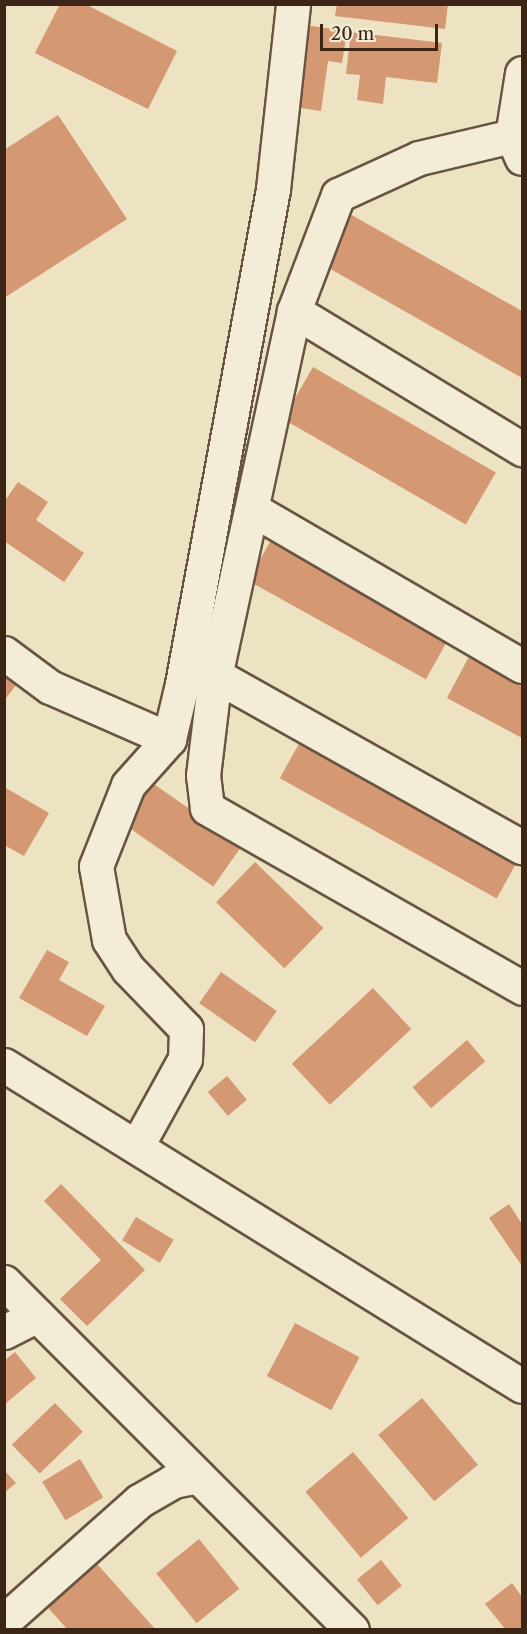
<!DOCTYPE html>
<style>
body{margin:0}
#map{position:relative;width:527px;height:1634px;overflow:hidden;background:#ede2c2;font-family:"Libre Caslon Text",serif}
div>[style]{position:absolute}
.building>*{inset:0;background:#d49872;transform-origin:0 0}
.roads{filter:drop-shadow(2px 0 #685442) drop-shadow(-2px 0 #685442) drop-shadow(0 2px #685442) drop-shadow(0 -2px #685442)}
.minor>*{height:33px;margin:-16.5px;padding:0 16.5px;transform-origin:16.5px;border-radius:16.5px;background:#f3ecd7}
span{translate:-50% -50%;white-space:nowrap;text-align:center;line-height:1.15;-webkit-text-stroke:4.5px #f3ecd7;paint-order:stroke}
.frame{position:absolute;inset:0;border:6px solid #3c2517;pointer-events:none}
.scale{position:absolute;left:320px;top:24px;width:118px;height:27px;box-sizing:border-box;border:3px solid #3c2517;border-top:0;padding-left:8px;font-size:18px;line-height:21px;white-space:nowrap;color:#3c2517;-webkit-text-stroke:4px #f3ecd7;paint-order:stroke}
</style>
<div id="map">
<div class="building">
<div style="clip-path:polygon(60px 4px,85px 4px,177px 51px,148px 109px,35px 53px)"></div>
<div style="clip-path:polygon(337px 4px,448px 4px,445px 29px,335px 16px)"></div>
<div style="clip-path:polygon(298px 24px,347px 31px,342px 63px,328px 61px,321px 111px,287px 106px)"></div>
<div style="clip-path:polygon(351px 32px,442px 43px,437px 83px,386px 77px,383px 104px,357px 100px,360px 75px,346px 74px)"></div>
<div style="clip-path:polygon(58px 115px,127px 219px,4px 298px,4px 150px)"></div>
<div style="clip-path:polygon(348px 213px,522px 311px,522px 378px,320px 263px)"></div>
<div style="left:313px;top:367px;width:211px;height:60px;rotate:30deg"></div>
<div style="clip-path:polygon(18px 482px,48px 502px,36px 520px,84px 553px,64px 582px,4px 541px,4px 502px)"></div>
<div style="left:276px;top:531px;width:203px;height:57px;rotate:29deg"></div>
<div style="clip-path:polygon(473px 649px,522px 676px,522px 738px,447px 698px)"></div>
<div style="clip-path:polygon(4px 677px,16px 685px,4px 701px)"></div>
<div style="left:306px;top:731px;width:248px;height:54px;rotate:29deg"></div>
<div style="left:151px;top:782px;width:111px;height:50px;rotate:35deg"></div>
<div style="clip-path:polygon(4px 787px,49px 813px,24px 856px,4px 845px)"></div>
<div style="left:255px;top:862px;width:95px;height:56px;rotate:44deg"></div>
<div style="clip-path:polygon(47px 950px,69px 962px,59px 980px,105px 1006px,87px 1036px,19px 998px)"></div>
<div style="left:221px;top:972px;width:68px;height:38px;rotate:35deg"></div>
<div style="left:373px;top:988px;width:56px;height:111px;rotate:47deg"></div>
<div style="left:467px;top:1040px;width:28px;height:72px;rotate:49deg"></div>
<div style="left:227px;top:1076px;width:31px;height:25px;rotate:50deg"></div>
<div style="clip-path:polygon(61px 1184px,145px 1270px,87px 1326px,60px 1299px,101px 1260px,44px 1201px)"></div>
<div style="clip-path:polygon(509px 1204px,522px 1224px,522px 1266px,489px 1218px)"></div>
<div style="left:136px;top:1217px;width:44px;height:27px;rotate:31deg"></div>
<div style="left:295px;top:1323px;width:73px;height:60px;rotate:28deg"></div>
<div style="clip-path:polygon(15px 1352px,36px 1378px,5px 1404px,5px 1360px)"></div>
<div style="left:422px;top:1398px;width:87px;height:57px;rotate:50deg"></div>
<div style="left:55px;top:1403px;width:40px;height:60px;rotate:46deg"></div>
<div style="left:353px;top:1452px;width:86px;height:62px;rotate:50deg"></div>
<div style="left:80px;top:1459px;width:45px;height:44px;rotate:59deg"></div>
<div style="clip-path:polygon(4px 1470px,16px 1483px,4px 1493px)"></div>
<div style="left:199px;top:1539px;width:64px;height:55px;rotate:51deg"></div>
<div style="clip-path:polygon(90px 1556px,156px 1630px,68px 1630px,41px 1600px)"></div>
<div style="left:381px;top:1560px;width:33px;height:31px;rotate:51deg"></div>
<div style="clip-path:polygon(512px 1583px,522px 1597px,522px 1630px,506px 1630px,485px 1604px)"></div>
</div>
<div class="roads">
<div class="minor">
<div style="left:522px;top:73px;width:64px;rotate:99deg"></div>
<div style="left:512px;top:136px;width:24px;rotate:66deg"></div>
<div style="left:512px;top:136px;width:96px;rotate:166.7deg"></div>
<div style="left:419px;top:158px;width:89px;rotate:155.4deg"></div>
<div style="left:338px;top:195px;width:124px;rotate:110.8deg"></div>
<div style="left:294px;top:311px;width:372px;rotate:102.2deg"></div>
<div style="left:215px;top:675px;width:101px;rotate:96.8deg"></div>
<div style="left:203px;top:775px;width:33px;rotate:83deg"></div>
<div style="left:207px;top:808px;width:363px;rotate:29.7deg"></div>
<div style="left:294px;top:311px;width:267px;rotate:31.2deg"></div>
<div style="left:252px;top:509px;width:312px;rotate:30.2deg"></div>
<div style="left:4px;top:653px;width:57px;rotate:36.5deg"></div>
<div style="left:50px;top:687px;width:130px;rotate:23.6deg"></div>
<div style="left:215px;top:675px;width:352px;rotate:29.3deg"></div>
<div style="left:4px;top:1065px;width:609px;rotate:31.79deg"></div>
<div style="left:138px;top:1144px;width:97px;rotate:-61.1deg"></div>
<div style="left:185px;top:1059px;width:30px;rotate:-88deg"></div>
<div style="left:186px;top:1029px;width:83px;rotate:-134deg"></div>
<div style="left:128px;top:969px;width:35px;rotate:-123deg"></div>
<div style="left:109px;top:940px;width:75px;rotate:-100deg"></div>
<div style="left:96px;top:866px;width:87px;rotate:-68.4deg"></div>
<div style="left:128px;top:785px;width:62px;rotate:-48.3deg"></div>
<div style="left:169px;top:739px;width:57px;rotate:-76.7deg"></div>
<div style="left:182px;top:684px;width:503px;rotate:-79.58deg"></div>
<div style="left:273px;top:189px;width:186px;rotate:-83.8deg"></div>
<div style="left:4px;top:1282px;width:492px;rotate:45deg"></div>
<div style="left:4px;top:1332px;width:37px;rotate:-27deg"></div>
<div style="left:4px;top:1621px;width:181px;rotate:-41.6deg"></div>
<div style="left:139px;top:1501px;width:39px;rotate:-30deg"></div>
<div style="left:173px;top:1481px;width:25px;rotate:-11deg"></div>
</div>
</div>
<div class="frame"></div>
<div class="scale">20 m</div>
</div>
